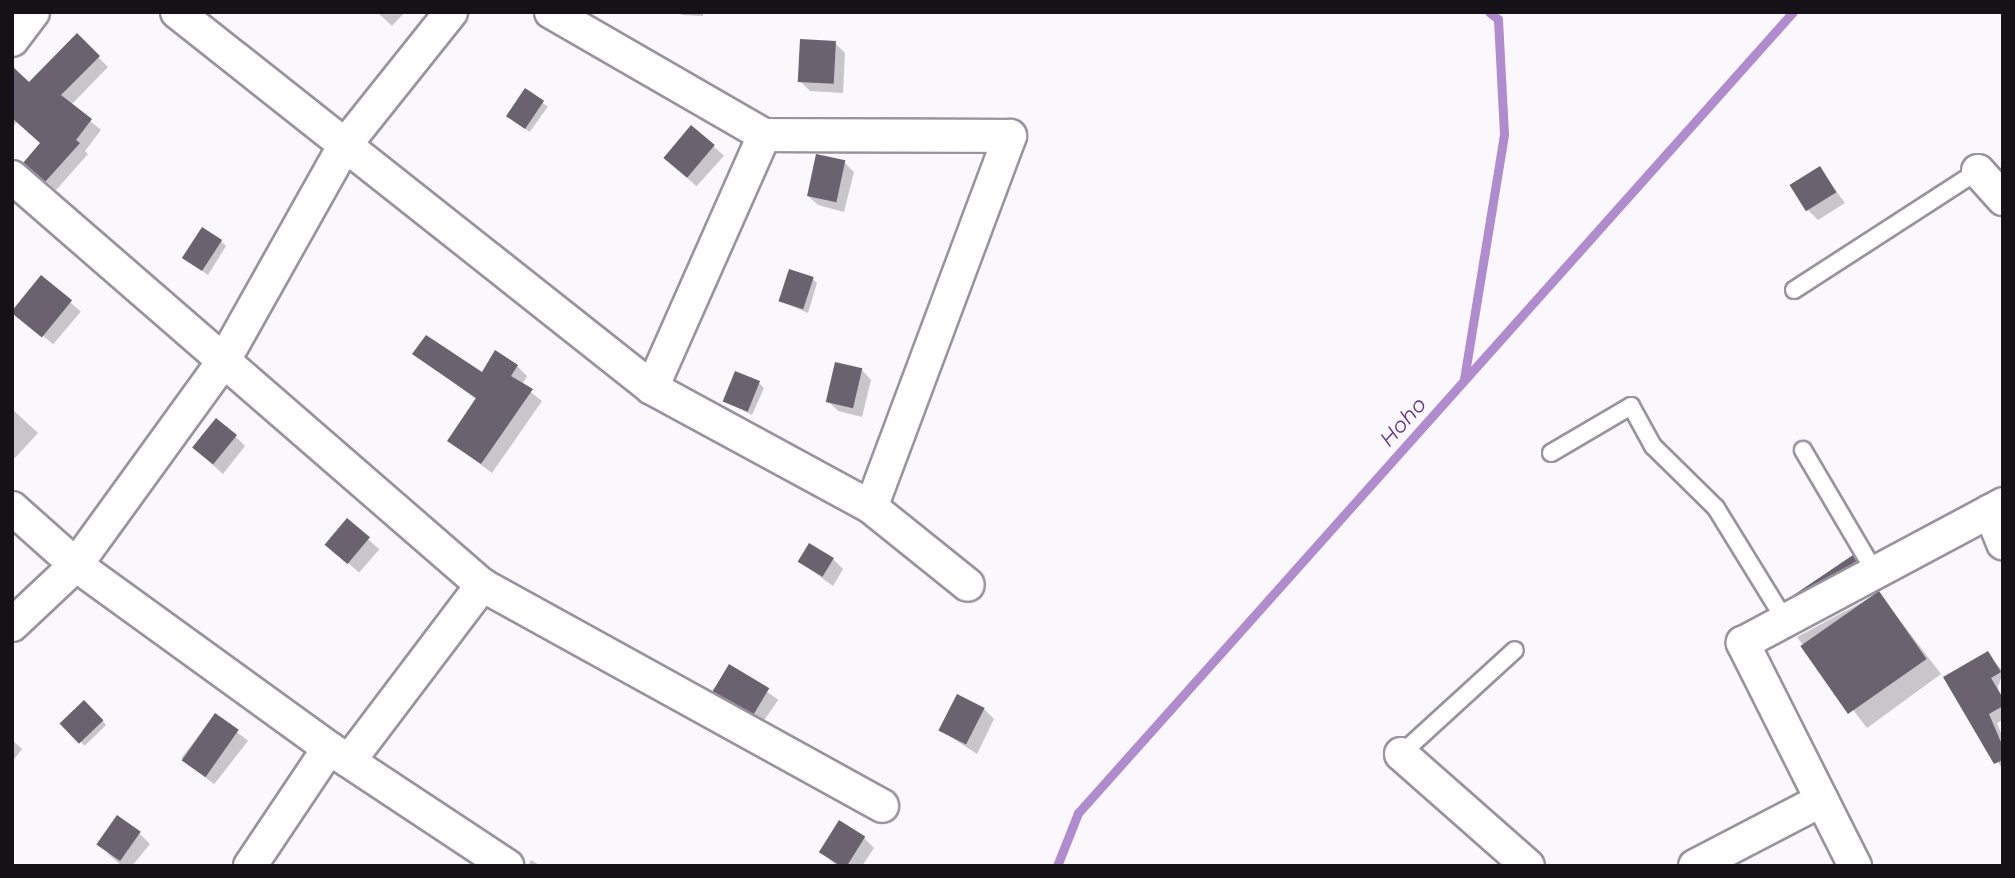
<!DOCTYPE html>
<style>
body{margin:0}
#map{position:relative;width:2015px;height:878px;overflow:hidden;background:#faf8fd;font-family:Montserrat,sans-serif}
div>[style]{position:absolute}
.shadow>*{inset:0;background:#0003;transform-origin:0 0}
.stream>*{height:9px;margin:-4.5px;padding:0 4.5px;transform-origin:4.5px;border-radius:4.5px;background:#b08bcd}
.building>*{inset:0;background:#6a636f;transform-origin:0 0}
.roads{filter:drop-shadow(2px 0 #9a939f) drop-shadow(-2px 0 #9a939f) drop-shadow(0 2px #9a939f) drop-shadow(0 -2px #9a939f)}
.service>*{height:16px;margin:-8px;padding:0 8px;transform-origin:8px;border-radius:8px;background:#fff}
.minor>*{height:32px;margin:-16px;padding:0 16px;transform-origin:16px;border-radius:16px;background:#fff}
span{translate:-50% -50%;white-space:nowrap;text-align:center;line-height:1.15;-webkit-text-stroke:5px #faf8fd;paint-order:stroke}
.water-label{font-size:21px;color:#633483;font-style:italic}
.frame{position:absolute;inset:0;border:14px solid #141217;pointer-events:none}
</style>
<div id="map">
<div class="shadow">
<div style="clip-path:polygon(377px 12px,405px 12px,392px 26px)"></div>
<div style="clip-path:polygon(679px 12px,703px 12px,703px 16px,682px 15px)"></div>
<div style="clip-path:polygon(77px 36px,108px 67px,71px 105px,101px 130px,85px 151px,88px 154px,56px 190px,35px 172px,42px 144px,17px 122px,12px 127px,12px 74px,29px 84px)"></div>
<div style="clip-path:polygon(835px 43px,845px 53px,843px 93px,810px 91px,800px 81px)"></div>
<div style="left:526px;top:91px;width:27px;height:31px;rotate:36deg"></div>
<div style="left:692px;top:127px;width:43px;height:41px;rotate:42deg"></div>
<div style="clip-path:polygon(844px 162px,854px 172px,844px 212px,818px 205px,807px 195px)"></div>
<div style="clip-path:polygon(1820px 169px,1845px 203px,1818px 220px,1808px 210px)"></div>
<div style="clip-path:polygon(221px 241px,226px 246px,208px 275px,184px 258px)"></div>
<div style="left:41px;top:278px;width:52px;height:43px;rotate:40deg"></div>
<div style="clip-path:polygon(813px 279px,817px 283px,808px 313px,782px 302px)"></div>
<div style="clip-path:polygon(415px 354px,482px 375px,517px 366px,527px 376px,522px 385px,542px 401px,492px 473px,449px 441px,477px 400px)"></div>
<div style="clip-path:polygon(861px 369px,871px 380px,862px 417px,838px 411px,828px 401px)"></div>
<div style="clip-path:polygon(759px 383px,764px 388px,752px 415px,724px 401px)"></div>
<div style="clip-path:polygon(12px 409px,38px 433px,15px 458px,12px 455px)"></div>
<div style="clip-path:polygon(235px 436px,245px 446px,223px 474px,204px 457px)"></div>
<div style="left:347px;top:521px;width:43px;height:31px;rotate:41deg"></div>
<div style="left:1853px;top:557px;width:14px;height:69px;rotate:45deg"></div>
<div style="clip-path:polygon(833px 559px,843px 569px,833px 586px,800px 562px)"></div>
<div style="clip-path:polygon(1879px 593px,1941px 674px,1867px 728px,1797px 637px)"></div>
<div style="clip-path:polygon(1988px 653px,2003px 672px,1998px 687px,2003px 720px,1997px 723px,2003px 738px,2003px 770px,1945px 678px)"></div>
<div style="left:730px;top:666px;width:59px;height:30px;rotate:35deg"></div>
<div style="left:84px;top:702px;width:32px;height:30px;rotate:46deg"></div>
<div style="clip-path:polygon(984px 709px,994px 719px,977px 754px,940px 730px)"></div>
<div style="left:215px;top:715px;width:42px;height:55px;rotate:38deg"></div>
<div style="clip-path:polygon(12px 740px,22px 749px,12px 762px)"></div>
<div style="clip-path:polygon(140px 834px,150px 844px,132px 866px,122px 866px,107px 853px)"></div>
<div style="clip-path:polygon(864px 838px,874px 848px,862px 866px,837px 866px,821px 852px)"></div>
<div style="clip-path:polygon(531px 860px,541px 866px,528px 866px)"></div>
</div>
<div class="stream">
<div style="left:1464px;top:379px;width:248px;rotate:-80.7deg"></div>
<div style="left:1504px;top:134px;width:115px;rotate:-93deg"></div>
<div style="left:1498px;top:19px;width:11px;rotate:-142deg"></div>
<div style="left:1057px;top:866px;width:57px;rotate:-68.4deg"></div>
<div style="left:1078px;top:813px;width:1074px;rotate:-48.25deg"></div>
</div>
<div class="building">
<div style="clip-path:polygon(77px 33px,100px 56px,61px 95px,92px 119px,76px 140px,80px 143px,45px 182px,23px 163px,40px 143px,12px 118px,12px 66px,29px 82px)"></div>
<div style="left:800px;top:39px;width:36px;height:43px;rotate:3deg"></div>
<div style="left:525px;top:88px;width:23px;height:34px;rotate:34deg"></div>
<div style="left:691px;top:125px;width:31px;height:43px;rotate:40deg"></div>
<div style="left:816px;top:154px;width:30px;height:43px;rotate:12deg"></div>
<div style="left:1820px;top:166px;width:31px;height:36px;rotate:58deg"></div>
<div style="left:202px;top:227px;width:24px;height:37px;rotate:33deg"></div>
<div style="left:789px;top:269px;width:26px;height:34px;rotate:18deg"></div>
<div style="left:41px;top:275px;width:40px;height:48px;rotate:39deg"></div>
<div style="clip-path:polygon(426px 335px,482px 372px,495px 350px,518px 365px,511px 376px,533px 389px,481px 464px,447px 441px,476px 398px,412px 354px)"></div>
<div style="left:835px;top:362px;width:28px;height:41px;rotate:13deg"></div>
<div style="left:735px;top:371px;width:27px;height:33px;rotate:22deg"></div>
<div style="left:216px;top:418px;width:27px;height:38px;rotate:39deg"></div>
<div style="left:347px;top:518px;width:30px;height:35px;rotate:40deg"></div>
<div style="left:809px;top:543px;width:29px;height:22px;rotate:31deg"></div>
<div style="left:1853px;top:555px;width:7px;height:72px;rotate:56deg"></div>
<div style="left:1879px;top:591px;width:83px;height:96px;rotate:55deg"></div>
<div style="clip-path:polygon(1988px 651px,2001px 672px,1991px 678px,2003px 698px,2003px 706px,1989px 714px,2003px 747px,2003px 760px,1994px 764px,1943px 677px)"></div>
<div style="left:729px;top:664px;width:47px;height:32px;rotate:31deg"></div>
<div style="left:957px;top:694px;width:31px;height:41px;rotate:27deg"></div>
<div style="left:84px;top:700px;width:28px;height:34px;rotate:46deg"></div>
<div style="left:215px;top:713px;width:29px;height:58px;rotate:35deg"></div>
<div style="left:117px;top:815px;width:29px;height:36px;rotate:35deg"></div>
<div style="left:839px;top:820px;width:31px;height:38px;rotate:32deg"></div>
</div>
<div class="roads">
<div class="service">
<div style="left:1794px;top:290px;width:219px;rotate:-32.9deg"></div>
<div style="left:1803px;top:450px;width:142px;rotate:59.5deg"></div>
<div style="left:1551px;top:453px;width:93px;rotate:-30.4deg"></div>
<div style="left:1631px;top:406px;width:46px;rotate:61.2deg"></div>
<div style="left:1653px;top:446px;width:88px;rotate:44.5deg"></div>
<div style="left:1716px;top:508px;width:132px;rotate:58.4deg"></div>
<div style="left:1401px;top:754px;width:154px;rotate:-42.4deg"></div>
</div>
<div class="minor">
<div style="left:177px;top:12px;width:606px;rotate:38.36deg"></div>
<div style="left:652px;top:388px;width:249px;rotate:28.5deg"></div>
<div style="left:871px;top:507px;width:124px;rotate:38.8deg"></div>
<div style="left:551px;top:12px;width:246px;rotate:30deg"></div>
<div style="left:764px;top:135px;width:246px;rotate:0.2deg"></div>
<div style="left:1010px;top:136px;width:396px;rotate:110.5deg"></div>
<div style="left:12px;top:40px;width:35px;rotate:-53deg"></div>
<div style="left:1978px;top:171px;width:38px;rotate:48deg"></div>
<div style="left:12px;top:177px;width:622px;rotate:40.96deg"></div>
<div style="left:482px;top:585px;width:457px;rotate:28.9deg"></div>
<div style="left:652px;top:388px;width:277px;rotate:-66.1deg"></div>
<div style="left:12px;top:508px;width:86px;rotate:41.7deg"></div>
<div style="left:76px;top:565px;width:312px;rotate:35.9deg"></div>
<div style="left:329px;top:748px;width:214px;rotate:33.5deg"></div>
<div style="left:1990px;top:511px;width:35px;rotate:68deg"></div>
<div style="left:12px;top:625px;width:88px;rotate:-43.2deg"></div>
<div style="left:76px;top:565px;width:251px;rotate:-54.1deg"></div>
<div style="left:223px;top:362px;width:249px;rotate:-60.7deg"></div>
<div style="left:345px;top:145px;width:170px;rotate:-51.4deg"></div>
<div style="left:1401px;top:754px;width:169px;rotate:41.4deg"></div>
<div style="left:349px;top:761px;width:221px;rotate:-52.9deg"></div>
<div style="left:250px;top:866px;width:142px;rotate:-56.2deg"></div>
<div style="left:1695px;top:866px;width:143px;rotate:-27.5deg"></div>
<div style="left:1855px;top:866px;width:250px;rotate:-116.7deg"></div>
<div style="left:1743px;top:643px;width:295px;rotate:-28.1deg"></div>
</div>
</div>
<div class="water-label">
<span style="left:1403px;top:422px;rotate:-48deg">Hoho</span>
</div>
<div class="frame"></div>
</div>
